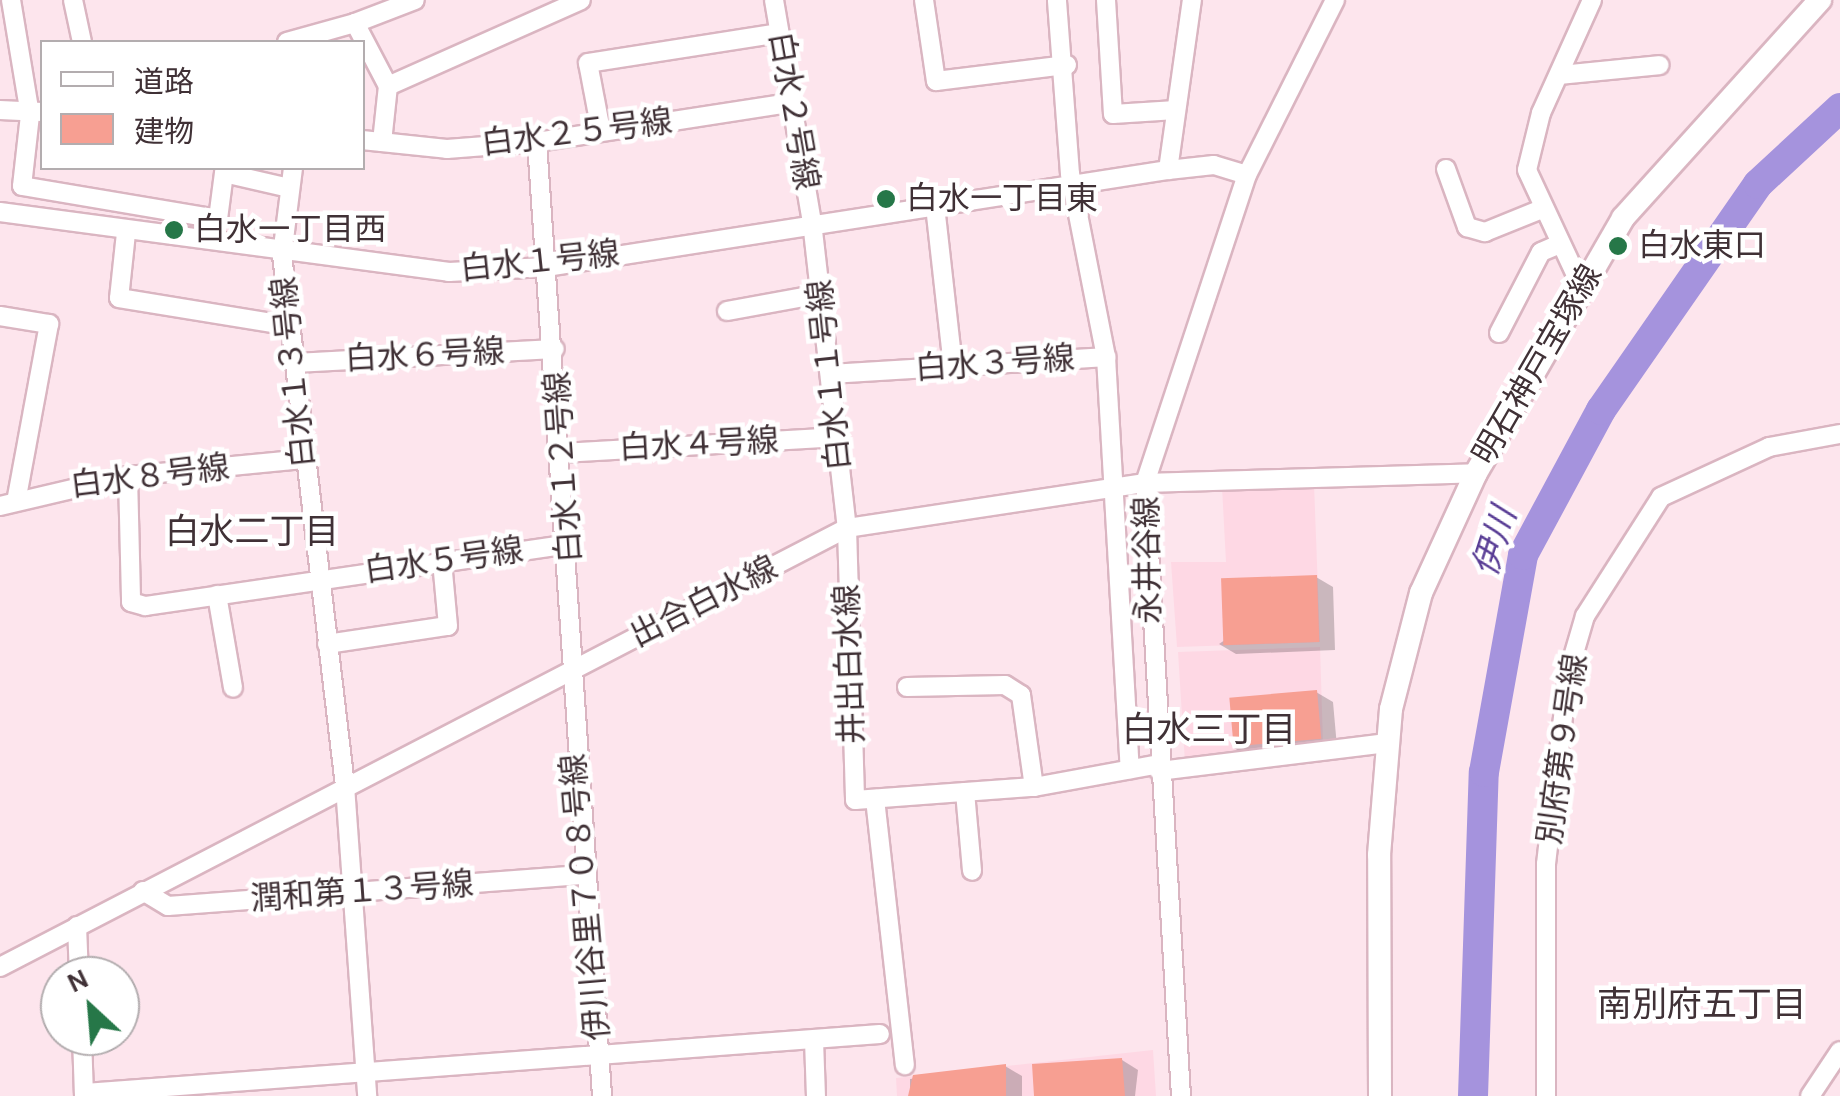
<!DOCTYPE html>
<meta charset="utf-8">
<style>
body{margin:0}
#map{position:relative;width:1840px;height:1096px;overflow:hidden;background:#fde5ed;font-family:Karla,"Noto Sans JP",sans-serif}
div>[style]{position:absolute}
.built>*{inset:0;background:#fed8e4}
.shadow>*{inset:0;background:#0003}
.river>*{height:30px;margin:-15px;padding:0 15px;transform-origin:15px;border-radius:15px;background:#a593dd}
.building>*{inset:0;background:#f79f92;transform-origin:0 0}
.roads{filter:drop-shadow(2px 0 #dab5c1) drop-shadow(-2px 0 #dab5c1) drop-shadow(0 2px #dab5c1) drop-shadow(0 -2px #dab5c1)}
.minor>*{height:18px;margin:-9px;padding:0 9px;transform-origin:9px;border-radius:9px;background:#fff}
.major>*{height:22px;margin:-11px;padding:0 11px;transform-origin:11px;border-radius:11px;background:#fff}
.dots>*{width:28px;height:28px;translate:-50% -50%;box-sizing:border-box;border:5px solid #fff;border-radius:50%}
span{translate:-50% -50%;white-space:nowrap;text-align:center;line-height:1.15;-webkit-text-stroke:9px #fff;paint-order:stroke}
.street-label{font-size:32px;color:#403136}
.poi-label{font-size:32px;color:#403136}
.left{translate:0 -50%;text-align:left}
.neighbourhood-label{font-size:35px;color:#403136}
.water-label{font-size:35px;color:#593d95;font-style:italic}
.legend{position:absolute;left:40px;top:40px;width:325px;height:130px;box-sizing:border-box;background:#fff;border:2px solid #b3adaf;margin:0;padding:12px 18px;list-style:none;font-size:30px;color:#403136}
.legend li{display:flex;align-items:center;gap:20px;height:50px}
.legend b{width:50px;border:2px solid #b3adaf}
.north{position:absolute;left:40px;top:956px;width:100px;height:100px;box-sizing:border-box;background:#fff;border:2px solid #b3adaf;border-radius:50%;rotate:334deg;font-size:28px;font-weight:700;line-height:40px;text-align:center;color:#403136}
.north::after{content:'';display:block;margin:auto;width:35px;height:45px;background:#267748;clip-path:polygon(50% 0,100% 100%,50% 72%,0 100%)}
</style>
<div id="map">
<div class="built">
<div style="clip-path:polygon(1314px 484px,1320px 642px,1177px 647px,1171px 562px,1226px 562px,1222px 487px)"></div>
<div style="clip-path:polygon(1320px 647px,1323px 742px,1185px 763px,1178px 652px)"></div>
<div style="clip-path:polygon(1153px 1050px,1156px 1096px,897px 1096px,896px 1078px)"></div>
</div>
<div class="shadow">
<div style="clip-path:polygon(1316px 577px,1333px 587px,1335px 650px,1236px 654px,1219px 644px)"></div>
<div style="clip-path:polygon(1316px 692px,1333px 702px,1337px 747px,1250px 758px,1234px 748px)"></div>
<div style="clip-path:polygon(1122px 1060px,1138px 1070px,1135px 1096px,1037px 1096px)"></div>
<div style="clip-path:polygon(1005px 1066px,1022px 1076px,1022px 1096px,910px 1096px,910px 1079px)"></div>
</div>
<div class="river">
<div style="left:1473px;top:1096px;width:324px;rotate:-88.1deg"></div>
<div style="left:1484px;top:772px;width:220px;rotate:-79.8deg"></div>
<div style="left:1523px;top:555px;width:165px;rotate:-61.7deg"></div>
<div style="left:1601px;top:410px;width:275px;rotate:-55.2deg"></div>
<div style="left:1758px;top:184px;width:112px;rotate:-42.8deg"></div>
</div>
<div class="building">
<div style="left:1317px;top:575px;width:67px;height:96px;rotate:88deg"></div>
<div style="left:1317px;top:690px;width:49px;height:88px;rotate:85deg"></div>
<div style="clip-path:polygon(1122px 1058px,1125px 1096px,1034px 1096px,1032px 1064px)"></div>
<div style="clip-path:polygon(1006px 1064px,1006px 1096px,908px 1096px,913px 1075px)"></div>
</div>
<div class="roads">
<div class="minor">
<div style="left:11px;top:0;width:117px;rotate:80.6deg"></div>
<div style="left:30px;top:115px;width:71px;rotate:96.4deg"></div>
<div style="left:22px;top:186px;width:199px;rotate:9.6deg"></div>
<div style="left:218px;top:219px;width:46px;rotate:-82.6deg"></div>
<div style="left:224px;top:173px;width:67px;rotate:13deg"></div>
<div style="left:73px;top:0;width:43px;rotate:77.9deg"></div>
<div style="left:774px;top:0;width:225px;rotate:80.3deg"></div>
<div style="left:812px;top:222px;width:308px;rotate:83.5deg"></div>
<div style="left:847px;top:528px;width:272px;rotate:88.3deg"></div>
<div style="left:855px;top:800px;width:179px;rotate:-4.2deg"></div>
<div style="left:1034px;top:787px;width:127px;rotate:-10.4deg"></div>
<div style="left:924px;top:0;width:82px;rotate:81.6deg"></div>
<div style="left:936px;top:81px;width:132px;rotate:-7deg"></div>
<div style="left:1106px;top:0;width:114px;rotate:86.5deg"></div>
<div style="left:1113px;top:114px;width:63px;rotate:-3.6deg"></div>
<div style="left:287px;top:42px;width:71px;rotate:-15.6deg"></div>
<div style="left:1560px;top:75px;width:100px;rotate:-5.7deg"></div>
<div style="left:388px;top:86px;width:211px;rotate:-24deg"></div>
<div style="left:0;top:110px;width:42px;rotate:2.7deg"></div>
<div style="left:601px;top:131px;width:69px;rotate:-100.8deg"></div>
<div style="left:588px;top:63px;width:193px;rotate:-8.9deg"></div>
<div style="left:362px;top:140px;width:85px;rotate:6deg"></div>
<div style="left:447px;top:149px;width:90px;rotate:-4.4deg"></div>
<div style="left:537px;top:142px;width:256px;rotate:-8.8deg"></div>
<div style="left:382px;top:142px;width:56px;rotate:-83.9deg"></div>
<div style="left:388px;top:86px;width:71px;rotate:-117.6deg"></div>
<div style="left:355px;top:23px;width:64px;rotate:-21deg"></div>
<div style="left:537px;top:142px;width:956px;rotate:86.1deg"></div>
<div style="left:293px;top:168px;width:88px;rotate:97.2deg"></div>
<div style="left:282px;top:255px;width:535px;rotate:83.23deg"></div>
<div style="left:345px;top:786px;width:311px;rotate:85.9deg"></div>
<div style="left:1446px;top:169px;width:62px;rotate:70.1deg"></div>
<div style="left:1467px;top:227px;width:19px;rotate:16deg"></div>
<div style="left:1485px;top:232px;width:61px;rotate:-22deg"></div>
<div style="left:1168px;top:170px;width:172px;rotate:-82deg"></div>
<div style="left:935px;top:206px;width:162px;rotate:83.6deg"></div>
<div style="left:0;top:212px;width:453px;rotate:7.6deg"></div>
<div style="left:449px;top:272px;width:97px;rotate:-3deg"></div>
<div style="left:546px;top:267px;width:630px;rotate:-8.86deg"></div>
<div style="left:1168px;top:170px;width:46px;rotate:-6.2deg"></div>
<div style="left:1214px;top:165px;width:34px;rotate:17deg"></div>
<div style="left:126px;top:233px;width:65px;rotate:96.1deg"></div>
<div style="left:119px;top:298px;width:173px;rotate:9.3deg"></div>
<div style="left:1582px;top:288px;width:130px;rotate:-115deg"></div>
<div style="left:1527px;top:170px;width:59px;rotate:-76.2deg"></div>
<div style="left:1541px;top:113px;width:124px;rotate:-65.7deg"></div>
<div style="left:727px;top:311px;width:96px;rotate:-10.3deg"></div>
<div style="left:0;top:316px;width:50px;rotate:9.3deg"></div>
<div style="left:49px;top:324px;width:176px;rotate:100.5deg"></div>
<div style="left:1499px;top:333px;width:91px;rotate:-62.6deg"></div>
<div style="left:1541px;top:252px;width:15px;rotate:-23deg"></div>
<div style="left:1106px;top:357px;width:413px;rotate:86.7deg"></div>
<div style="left:295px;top:363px;width:260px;rotate:-3.1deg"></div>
<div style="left:831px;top:374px;width:276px;rotate:-3.5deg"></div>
<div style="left:1106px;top:357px;width:187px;rotate:-101.1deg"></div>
<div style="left:1070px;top:174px;width:174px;rotate:-94.3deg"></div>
<div style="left:562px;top:453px;width:274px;rotate:-3.3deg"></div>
<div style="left:128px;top:476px;width:126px;rotate:88.6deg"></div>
<div style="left:131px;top:602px;width:15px;rotate:16deg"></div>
<div style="left:145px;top:606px;width:430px;rotate:-8.3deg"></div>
<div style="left:0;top:506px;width:131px;rotate:-13.2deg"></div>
<div style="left:128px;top:476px;width:176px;rotate:-5.5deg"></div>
<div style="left:217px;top:595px;width:94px;rotate:80.2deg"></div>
<div style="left:327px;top:644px;width:122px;rotate:-8.5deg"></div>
<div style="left:448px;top:626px;width:65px;rotate:-95.3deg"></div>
<div style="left:907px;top:687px;width:98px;rotate:-1.2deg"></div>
<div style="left:1005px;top:685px;width:19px;rotate:32deg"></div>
<div style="left:1021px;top:695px;width:93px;rotate:82deg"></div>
<div style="left:1159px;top:771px;width:231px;rotate:-7deg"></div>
<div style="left:965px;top:792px;width:79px;rotate:84.9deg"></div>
<div style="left:875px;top:799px;width:268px;rotate:83.6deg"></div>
<div style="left:143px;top:891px;width:29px;rotate:31deg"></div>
<div style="left:168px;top:906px;width:418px;rotate:-4.3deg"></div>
<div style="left:77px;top:926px;width:50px;rotate:87.7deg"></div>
<div style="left:0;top:967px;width:954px;rotate:-27.4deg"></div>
<div style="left:847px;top:528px;width:301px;rotate:-8.6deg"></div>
<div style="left:1145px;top:483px;width:331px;rotate:-1.7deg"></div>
<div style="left:82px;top:1036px;width:60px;rotate:88.1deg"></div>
<div style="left:814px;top:1040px;width:56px;rotate:88deg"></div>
<div style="left:85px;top:1093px;width:797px;rotate:-4.24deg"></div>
<div style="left:1181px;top:1096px;width:614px;rotate:-93.36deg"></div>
<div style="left:1145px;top:483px;width:324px;rotate:-71.7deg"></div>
<div style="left:1247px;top:175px;width:196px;rotate:-63.3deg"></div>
<div style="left:1546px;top:1096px;width:232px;rotate:-90deg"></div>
<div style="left:1546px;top:864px;width:191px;rotate:-83.4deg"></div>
<div style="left:1568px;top:674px;width:60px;rotate:-73.7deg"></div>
<div style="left:1585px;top:616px;width:141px;rotate:-57.4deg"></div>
<div style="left:1661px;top:497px;width:119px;rotate:-24.8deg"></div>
<div style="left:1769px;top:447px;width:72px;rotate:-10.4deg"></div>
<div style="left:1810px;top:1096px;width:54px;rotate:-56.3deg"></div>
</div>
<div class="major">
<div style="left:1380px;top:1096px;width:241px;rotate:-90.2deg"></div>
<div style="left:1379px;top:855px;width:146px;rotate:-85.3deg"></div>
<div style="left:1391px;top:709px;width:120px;rotate:-75.5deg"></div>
<div style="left:1421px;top:593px;width:132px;rotate:-65.4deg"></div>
<div style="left:1476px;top:473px;width:294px;rotate:-60deg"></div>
<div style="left:1623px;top:218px;width:294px;rotate:-47.9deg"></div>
</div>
</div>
<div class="dots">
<div style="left:886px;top:199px;background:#267748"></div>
<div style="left:174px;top:230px;background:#267748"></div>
<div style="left:1618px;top:246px;background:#267748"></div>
</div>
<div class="street-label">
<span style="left:793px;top:111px;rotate:80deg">白水２号線</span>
<span style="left:577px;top:133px;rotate:-7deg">白水２５号線</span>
<span style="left:540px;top:262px;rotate:-6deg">白水１号線</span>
<span style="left:425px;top:356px;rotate:-3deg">白水６号線</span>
<span style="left:995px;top:364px;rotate:-4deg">白水３号線</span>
<span style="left:1538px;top:365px;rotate:-60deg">明石神戸宝塚線</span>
<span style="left:294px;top:372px;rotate:-96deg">白水１３号線</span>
<span style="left:830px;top:375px;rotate:-96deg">白水１１号線</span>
<span style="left:699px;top:445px;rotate:-3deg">白水４号線</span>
<span style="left:564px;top:467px;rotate:-94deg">白水１２号線</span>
<span style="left:150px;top:477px;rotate:-7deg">白水８号線</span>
<span style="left:1148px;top:560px;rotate:-91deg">永井谷線</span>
<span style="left:444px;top:561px;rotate:-8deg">白水５号線</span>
<span style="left:704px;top:602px;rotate:-27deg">出合白水線</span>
<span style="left:850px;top:664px;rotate:-92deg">井出白水線</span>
<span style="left:1563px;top:749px;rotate:-82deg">別府第９号線</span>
<span style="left:362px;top:892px;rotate:-4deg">潤和第１３号線</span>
<span style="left:586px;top:897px;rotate:-95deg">伊川谷里７０８号線</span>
</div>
<div class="poi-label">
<span class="left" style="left:906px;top:199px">白水一丁目東</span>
<span class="left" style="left:194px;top:230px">白水一丁目西</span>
<span class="left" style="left:1638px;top:246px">白水東口</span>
</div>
<div class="neighbourhood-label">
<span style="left:252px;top:532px">白水二丁目</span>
<span style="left:1209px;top:730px">白水三丁目</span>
<span style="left:1702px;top:1005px">南別府五丁目</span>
</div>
<div class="water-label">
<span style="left:1495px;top:542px;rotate:-72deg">伊川</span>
</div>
<ul class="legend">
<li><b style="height:12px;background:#fff"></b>道路</li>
<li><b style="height:28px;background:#f79f92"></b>建物</li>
</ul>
<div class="north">N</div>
</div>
